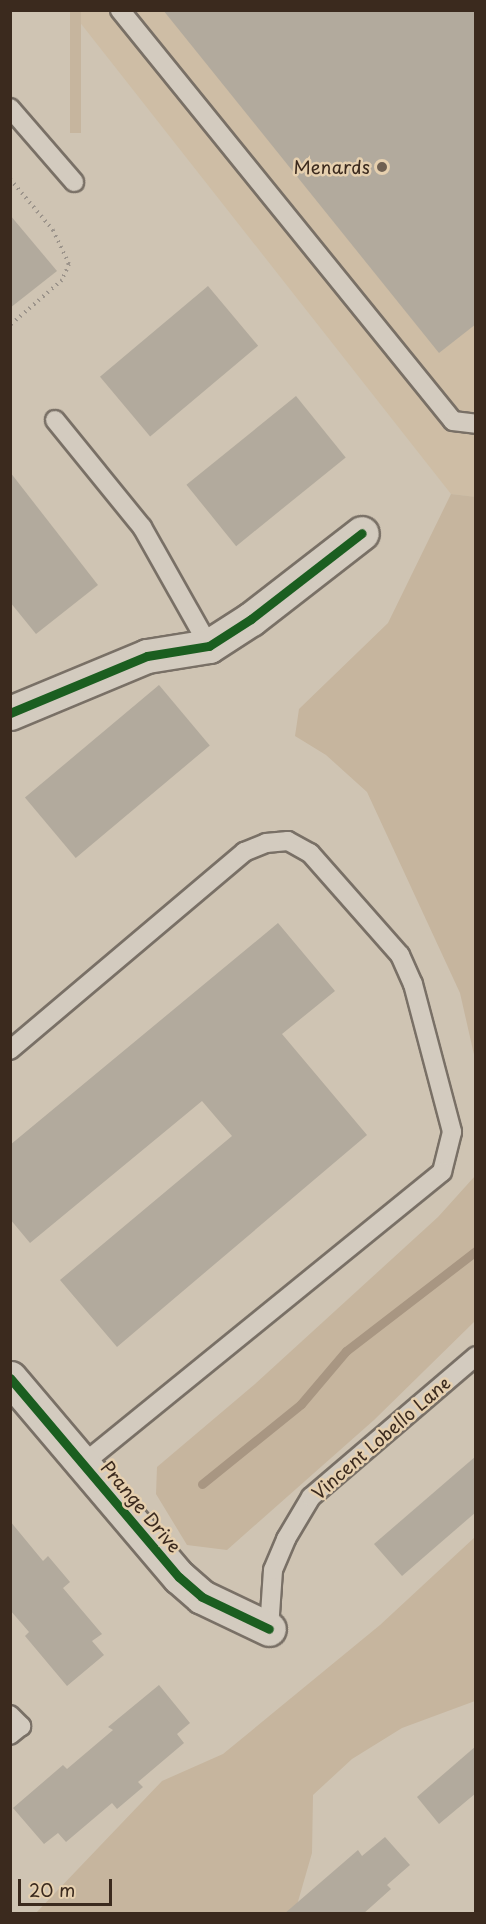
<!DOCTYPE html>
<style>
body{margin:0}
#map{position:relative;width:486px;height:1924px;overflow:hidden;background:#cfc4b3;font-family:"Playpen Sans",sans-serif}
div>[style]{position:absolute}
.built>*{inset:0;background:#cebda5}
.green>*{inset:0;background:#c6b59e;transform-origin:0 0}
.stream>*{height:9px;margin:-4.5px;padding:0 4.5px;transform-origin:4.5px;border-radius:4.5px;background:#a89682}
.building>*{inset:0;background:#b2aa9d;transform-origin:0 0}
.path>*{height:4px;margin-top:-2px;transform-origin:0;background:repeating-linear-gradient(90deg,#9c948b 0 1.5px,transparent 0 6px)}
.roads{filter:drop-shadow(2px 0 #797066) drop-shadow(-2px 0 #797066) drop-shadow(0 2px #797066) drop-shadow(0 -2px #797066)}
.lane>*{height:18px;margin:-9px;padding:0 9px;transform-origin:9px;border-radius:9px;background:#d3cbbf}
.street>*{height:33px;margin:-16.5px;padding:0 16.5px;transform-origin:16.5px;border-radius:16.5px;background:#d3cbbf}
.cycleway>*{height:9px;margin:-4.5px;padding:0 4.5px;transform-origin:4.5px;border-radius:4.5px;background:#1b5e20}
.dots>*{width:16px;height:16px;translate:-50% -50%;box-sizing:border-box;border:3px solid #e6d0af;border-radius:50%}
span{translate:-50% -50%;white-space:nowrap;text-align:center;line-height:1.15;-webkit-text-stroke:5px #e6d0af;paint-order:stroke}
.poi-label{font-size:18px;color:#3b2a1e}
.right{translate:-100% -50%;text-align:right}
.street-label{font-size:18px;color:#3b2a1e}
.frame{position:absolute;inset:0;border:12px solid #3b2a1e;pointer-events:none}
.scale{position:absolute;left:18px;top:1879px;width:94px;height:27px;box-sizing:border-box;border:3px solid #3b2a1e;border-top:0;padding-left:8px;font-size:18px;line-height:21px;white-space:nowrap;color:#3b2a1e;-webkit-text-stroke:4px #e6d0af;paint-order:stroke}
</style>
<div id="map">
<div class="built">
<div style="clip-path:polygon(71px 11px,475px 11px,475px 497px,451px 494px)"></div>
</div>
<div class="green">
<div style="left:70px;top:11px;width:11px;height:122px"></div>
<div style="clip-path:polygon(451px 494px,476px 497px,475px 1059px,460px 993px,367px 792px,326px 755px,295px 736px,299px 709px,388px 623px)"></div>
<div style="clip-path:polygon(475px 1176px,475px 1321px,374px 1420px,227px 1550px,187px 1545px,156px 1494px,157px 1467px,255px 1384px,438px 1217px)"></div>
<div style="clip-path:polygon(475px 1537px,475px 1701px,402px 1728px,352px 1759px,313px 1795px,312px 1853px,297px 1905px,288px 1913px,35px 1914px,162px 1781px,223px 1754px,380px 1625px)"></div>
</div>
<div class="stream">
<div style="left:202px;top:1484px;width:127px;rotate:-38.9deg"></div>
<div style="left:301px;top:1404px;width:70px;rotate:-49.7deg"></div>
<div style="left:346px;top:1351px;width:164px;rotate:-37.6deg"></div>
</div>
<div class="building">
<div style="clip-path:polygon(163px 10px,476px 10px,476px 324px,439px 353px)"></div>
<div style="clip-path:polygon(10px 215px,57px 271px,10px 308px)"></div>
<div style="left:208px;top:286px;width:78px;height:141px;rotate:50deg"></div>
<div style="left:296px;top:396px;width:79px;height:141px;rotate:51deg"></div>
<div style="clip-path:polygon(10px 472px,98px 585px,36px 634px,10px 602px)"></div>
<div style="left:159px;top:685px;width:79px;height:175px;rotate:50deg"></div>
<div style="clip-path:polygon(278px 923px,335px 991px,282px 1034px,367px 1135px,117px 1347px,60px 1280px,232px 1136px,202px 1101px,30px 1243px,10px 1219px,10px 1145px)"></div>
<div style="clip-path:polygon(476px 1456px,476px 1512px,402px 1576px,374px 1544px)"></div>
<div style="clip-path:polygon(10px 1521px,43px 1561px,48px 1556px,70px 1582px,63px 1588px,102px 1634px,92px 1641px,104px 1655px,67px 1686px,25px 1636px,29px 1632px,10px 1610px)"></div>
<div style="clip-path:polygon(159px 1685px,190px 1723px,177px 1734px,184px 1743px,138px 1782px,143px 1787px,117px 1809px,112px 1803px,66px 1842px,58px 1833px,44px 1844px,13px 1808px,63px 1765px,67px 1769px,113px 1730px,108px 1727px)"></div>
<div style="clip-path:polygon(476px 1746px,476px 1793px,439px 1824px,417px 1797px)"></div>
<div style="clip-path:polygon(385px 1837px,410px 1865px,387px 1885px,391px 1889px,363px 1914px,284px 1914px,358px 1850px,362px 1856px)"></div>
</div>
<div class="path">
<div style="left:10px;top:179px;width:67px;rotate:49.9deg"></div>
<div style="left:53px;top:230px;width:38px;rotate:65deg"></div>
<div style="left:69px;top:264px;width:17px;rotate:114deg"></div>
<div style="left:62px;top:280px;width:69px;rotate:139.1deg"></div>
</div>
<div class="roads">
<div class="lane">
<div style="left:120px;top:10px;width:529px;rotate:50.98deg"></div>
<div style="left:453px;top:421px;width:23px;rotate:7deg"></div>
<div style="left:10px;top:108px;width:98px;rotate:49.1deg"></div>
<div style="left:55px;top:420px;width:138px;rotate:50.9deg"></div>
<div style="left:142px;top:527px;width:137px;rotate:60.6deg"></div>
<div style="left:10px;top:1050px;width:307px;rotate:-40.2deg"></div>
<div style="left:244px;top:852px;width:24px;rotate:-22deg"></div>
<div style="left:266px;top:843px;width:22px;rotate:-5deg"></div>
<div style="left:288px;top:841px;width:25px;rotate:29deg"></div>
<div style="left:310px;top:853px;width:136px;rotate:48.6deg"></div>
<div style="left:400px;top:955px;width:32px;rotate:66deg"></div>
<div style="left:413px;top:984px;width:153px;rotate:75.2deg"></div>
<div style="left:452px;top:1132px;width:41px;rotate:104deg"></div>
<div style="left:442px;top:1172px;width:463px;rotate:140.9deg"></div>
<div style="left:269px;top:1629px;width:59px;rotate:-86.1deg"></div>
<div style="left:273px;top:1570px;width:34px;rotate:-67deg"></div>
<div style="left:286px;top:1539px;width:49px;rotate:-59.2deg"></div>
<div style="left:311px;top:1497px;width:217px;rotate:-40.5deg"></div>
<div style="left:10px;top:1715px;width:16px;rotate:45deg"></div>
<div style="left:21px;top:1726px;width:14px;rotate:141deg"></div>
</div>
<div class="street">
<div style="left:10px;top:713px;width:148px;rotate:-22.6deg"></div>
<div style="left:147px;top:656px;width:63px;rotate:-9.2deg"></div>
<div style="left:209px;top:646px;width:50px;rotate:-32.7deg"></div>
<div style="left:251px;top:619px;width:140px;rotate:-37.8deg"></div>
<div style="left:10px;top:1378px;width:261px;rotate:49.7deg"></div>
<div style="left:179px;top:1577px;width:30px;rotate:41deg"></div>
<div style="left:202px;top:1597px;width:74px;rotate:25.5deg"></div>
</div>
</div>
<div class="cycleway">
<div style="left:10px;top:713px;width:148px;rotate:-22.6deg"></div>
<div style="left:147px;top:656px;width:63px;rotate:-9.2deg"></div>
<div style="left:209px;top:646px;width:50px;rotate:-32.7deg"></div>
<div style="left:251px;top:619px;width:140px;rotate:-37.8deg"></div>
<div style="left:10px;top:1378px;width:261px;rotate:49.7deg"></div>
<div style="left:179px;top:1577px;width:30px;rotate:41deg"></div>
<div style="left:202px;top:1597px;width:74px;rotate:25.5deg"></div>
</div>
<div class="dots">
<div style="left:382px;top:167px;background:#6f6052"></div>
</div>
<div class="poi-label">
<span class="right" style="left:370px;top:167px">Menards</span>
</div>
<div class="street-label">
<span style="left:381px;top:1438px;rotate:-41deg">Vincent Lobello Lane</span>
<span style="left:141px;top:1507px;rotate:50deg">Prange Drive</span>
</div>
<div class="frame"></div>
<div class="scale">20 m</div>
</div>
